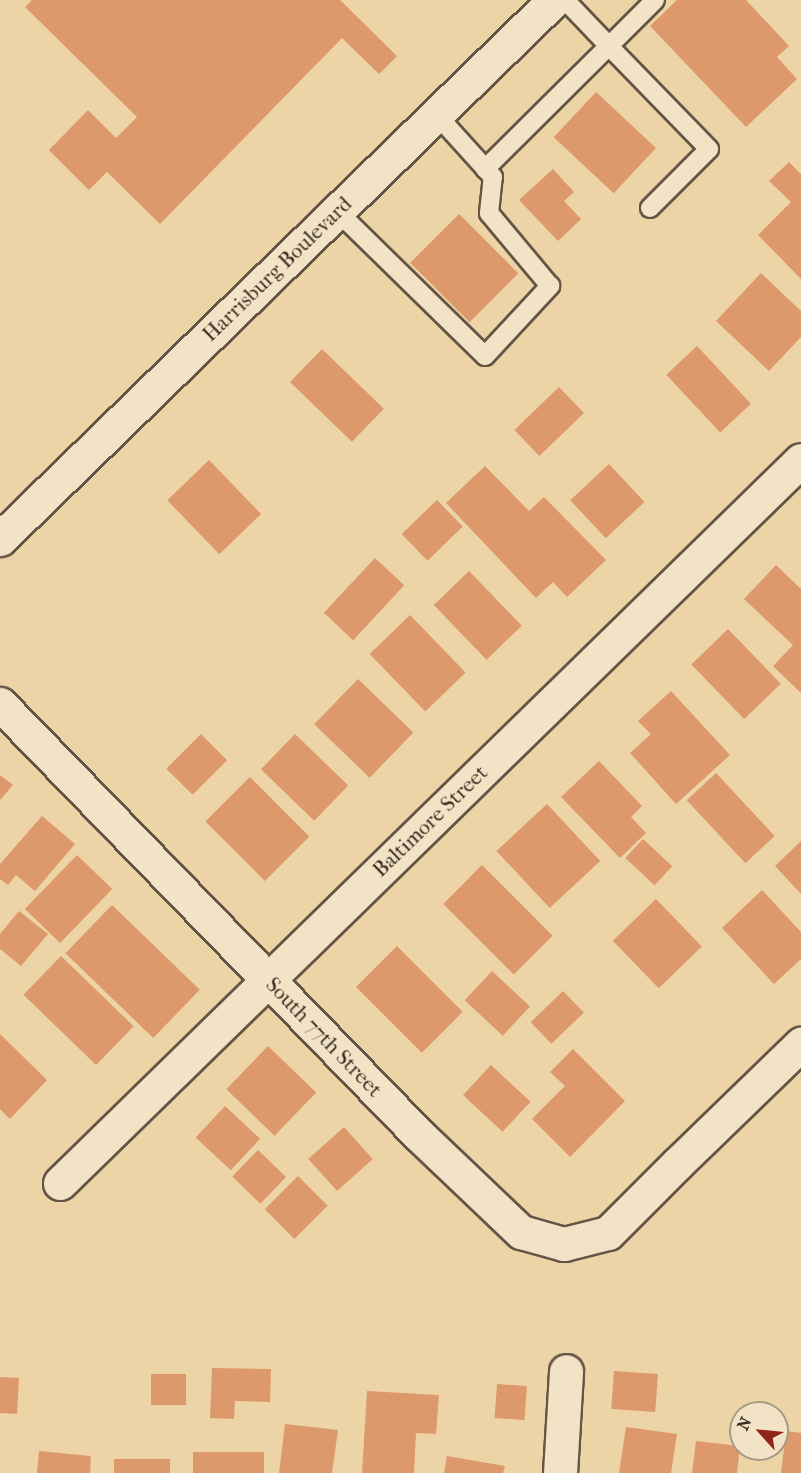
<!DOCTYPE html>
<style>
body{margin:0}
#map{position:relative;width:801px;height:1473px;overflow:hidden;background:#ecd4a7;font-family:"IM FELL French Canon",serif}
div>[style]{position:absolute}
.building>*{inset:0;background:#dd986c;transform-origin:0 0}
.roads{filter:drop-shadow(2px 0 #645544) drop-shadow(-2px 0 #645544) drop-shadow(0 2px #645544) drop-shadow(0 -2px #645544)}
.service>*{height:18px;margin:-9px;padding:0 9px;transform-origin:9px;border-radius:9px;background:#f3e3c6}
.minor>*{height:33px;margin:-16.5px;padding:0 16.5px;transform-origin:16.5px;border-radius:16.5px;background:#f3e3c6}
.tertiary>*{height:33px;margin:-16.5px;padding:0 16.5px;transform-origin:16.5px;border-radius:16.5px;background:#f3e3c6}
.secondary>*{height:33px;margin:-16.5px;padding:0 16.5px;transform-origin:16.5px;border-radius:16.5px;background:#f3e3c6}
span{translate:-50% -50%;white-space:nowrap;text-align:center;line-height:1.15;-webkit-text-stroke:6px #f3e3c6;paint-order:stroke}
.street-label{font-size:21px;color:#372b23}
.north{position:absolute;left:729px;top:1401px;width:60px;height:60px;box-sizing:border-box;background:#f3e3c6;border:2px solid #a89985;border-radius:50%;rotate:297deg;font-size:16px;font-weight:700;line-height:24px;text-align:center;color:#372b23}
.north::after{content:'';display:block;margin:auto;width:21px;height:27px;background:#8f2418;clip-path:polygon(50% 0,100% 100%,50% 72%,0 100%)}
</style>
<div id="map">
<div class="building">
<div style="clip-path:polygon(32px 0,340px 0,397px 56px,379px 74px,342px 38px,160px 224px,107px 172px,89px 190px,49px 150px,88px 110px,116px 138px,137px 117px,25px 7px)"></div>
<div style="clip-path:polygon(677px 0,746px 0,789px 46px,777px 57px,797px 79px,746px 127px,650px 26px)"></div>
<div style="left:596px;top:92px;width:82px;height:62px;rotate:43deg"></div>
<div style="clip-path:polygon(789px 162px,801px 174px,801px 279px,758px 235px,791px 202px,769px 181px)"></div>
<div style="clip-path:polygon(553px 169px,574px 192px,564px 201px,581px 219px,558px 241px,519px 200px)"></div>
<div style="left:459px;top:214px;width:84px;height:69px;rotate:45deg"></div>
<div style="clip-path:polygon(761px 273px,801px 311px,801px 337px,769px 371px,716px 321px)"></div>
<div style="left:697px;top:346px;width:79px;height:42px;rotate:47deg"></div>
<div style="left:322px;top:349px;width:86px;height:46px;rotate:44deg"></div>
<div style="left:559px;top:387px;width:36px;height:62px;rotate:46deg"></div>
<div style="left:209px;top:460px;width:75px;height:58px;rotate:46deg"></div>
<div style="left:609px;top:464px;width:52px;height:53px;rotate:47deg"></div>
<div style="clip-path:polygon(485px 466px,529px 511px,544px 497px,606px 560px,567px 597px,553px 582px,536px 598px,446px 503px)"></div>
<div style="left:437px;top:500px;width:37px;height:49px;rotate:46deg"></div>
<div style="left:375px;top:558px;width:40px;height:75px;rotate:43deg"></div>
<div style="clip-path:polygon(776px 565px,801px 589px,801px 693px,773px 666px,793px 645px,744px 599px)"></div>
<div style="left:469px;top:571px;width:76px;height:49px;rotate:46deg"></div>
<div style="left:410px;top:615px;width:80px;height:56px;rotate:46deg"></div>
<div style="left:728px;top:629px;width:76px;height:51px;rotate:46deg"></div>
<div style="left:358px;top:679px;width:77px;height:63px;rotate:44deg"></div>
<div style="clip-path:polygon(671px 691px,730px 755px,676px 804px,630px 753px,651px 734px,638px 721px)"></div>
<div style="left:201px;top:734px;width:37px;height:49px;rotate:45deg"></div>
<div style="left:295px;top:734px;width:74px;height:49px;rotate:44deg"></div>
<div style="clip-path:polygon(599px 761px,642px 806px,631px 817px,646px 833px,620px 858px,561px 797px)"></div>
<div style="left:716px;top:773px;width:86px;height:40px;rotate:47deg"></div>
<div style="clip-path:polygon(0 775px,13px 785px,0 800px)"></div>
<div style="left:250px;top:777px;width:84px;height:63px;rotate:45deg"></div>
<div style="left:547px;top:804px;width:78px;height:69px;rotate:47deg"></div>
<div style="clip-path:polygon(42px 816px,75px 844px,35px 891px,16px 875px,8px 885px,0 879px,0 864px)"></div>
<div style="left:643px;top:839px;width:40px;height:26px;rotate:43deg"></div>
<div style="clip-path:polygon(801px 841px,801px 894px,775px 866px)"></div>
<div style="left:77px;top:855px;width:49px;height:75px;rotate:44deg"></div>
<div style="left:482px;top:865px;width:100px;height:55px;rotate:45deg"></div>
<div style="clip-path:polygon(762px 890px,801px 932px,801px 959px,774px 984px,722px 928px)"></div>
<div style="left:656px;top:899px;width:66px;height:60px;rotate:46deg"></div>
<div style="left:112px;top:905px;width:122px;height:67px;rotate:44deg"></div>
<div style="clip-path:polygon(19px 911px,48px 934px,21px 966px,0 949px,0 934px)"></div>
<div style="left:397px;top:946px;width:93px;height:58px;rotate:45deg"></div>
<div style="left:61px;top:956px;width:101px;height:54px;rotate:44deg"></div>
<div style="left:492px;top:971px;width:52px;height:40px;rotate:43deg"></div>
<div style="left:563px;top:991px;width:30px;height:45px;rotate:46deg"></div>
<div style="clip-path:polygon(0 1034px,47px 1080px,10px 1119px,0 1109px)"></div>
<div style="left:268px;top:1046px;width:67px;height:60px;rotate:44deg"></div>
<div style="clip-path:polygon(573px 1049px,625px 1101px,570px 1157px,532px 1119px,565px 1086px,550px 1072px)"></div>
<div style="left:491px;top:1065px;width:54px;height:41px;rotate:43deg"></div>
<div style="left:225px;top:1106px;width:48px;height:43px;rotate:43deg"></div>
<div style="left:344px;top:1127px;width:43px;height:48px;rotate:48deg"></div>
<div style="left:258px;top:1150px;width:39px;height:37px;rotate:44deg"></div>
<div style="left:298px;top:1176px;width:42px;height:47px;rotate:45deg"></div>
<div style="clip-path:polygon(212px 1368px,271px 1369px,270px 1402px,235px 1401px,234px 1419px,210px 1418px)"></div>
<div style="left:614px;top:1371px;width:44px;height:38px;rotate:4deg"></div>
<div style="left:151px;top:1374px;width:35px;height:31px"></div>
<div style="left:0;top:1377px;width:19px;height:36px;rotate:3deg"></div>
<div style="left:497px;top:1384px;width:30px;height:34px;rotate:4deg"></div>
<div style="clip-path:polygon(367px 1391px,439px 1395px,436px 1434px,416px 1433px,414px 1473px,362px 1473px)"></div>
<div style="clip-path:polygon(285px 1424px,338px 1430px,332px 1473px,279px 1473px)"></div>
<div style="clip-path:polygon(626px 1427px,677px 1434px,671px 1473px,619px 1473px)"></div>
<div style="clip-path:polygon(786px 1431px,801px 1433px,801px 1473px,781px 1473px)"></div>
<div style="clip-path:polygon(696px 1441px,740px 1446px,737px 1473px,692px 1473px)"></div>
<div style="clip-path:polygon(39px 1451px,91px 1456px,90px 1473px,37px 1473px)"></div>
<div style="left:264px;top:1452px;width:21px;height:71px;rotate:90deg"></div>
<div style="clip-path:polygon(447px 1456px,505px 1466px,503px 1473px,444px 1473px)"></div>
<div style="left:170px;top:1459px;width:14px;height:56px;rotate:90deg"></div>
</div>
<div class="roads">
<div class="service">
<div style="left:485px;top:169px;width:175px;rotate:-44.8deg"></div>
<div style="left:609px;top:46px;width:64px;rotate:-133.7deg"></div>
<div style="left:650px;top:208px;width:83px;rotate:-45deg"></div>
<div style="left:709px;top:149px;width:144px;rotate:-134.2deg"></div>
<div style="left:609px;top:46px;width:65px;rotate:-45deg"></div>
<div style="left:337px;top:211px;width:207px;rotate:44.4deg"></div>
<div style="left:485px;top:356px;width:96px;rotate:-47.1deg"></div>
<div style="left:550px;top:286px;width:95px;rotate:-129.9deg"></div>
<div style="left:489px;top:213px;width:36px;rotate:-84deg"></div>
<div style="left:493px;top:177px;width:85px;rotate:-132.1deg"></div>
</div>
<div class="minor">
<div style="left:0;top:704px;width:601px;rotate:45.81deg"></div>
<div style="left:419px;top:1135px;width:141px;rotate:43.6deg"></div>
<div style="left:521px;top:1232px;width:45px;rotate:15.6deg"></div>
<div style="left:564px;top:1244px;width:45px;rotate:-14deg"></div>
<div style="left:608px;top:1233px;width:98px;rotate:-45deg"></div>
<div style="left:60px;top:1183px;width:1035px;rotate:-44.3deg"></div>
<div style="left:560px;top:1473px;width:102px;rotate:-86.6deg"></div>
</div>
<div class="tertiary">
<div style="left:677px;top:1164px;width:173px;rotate:-44.1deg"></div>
</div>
<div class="secondary">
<div style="left:0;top:539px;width:773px;rotate:-44.21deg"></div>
</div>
</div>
<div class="street-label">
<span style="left:277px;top:269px;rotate:-44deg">Harrisburg Boulevard</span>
<span style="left:430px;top:821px;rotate:-44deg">Baltimore Street</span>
<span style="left:324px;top:1037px;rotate:46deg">South 77th Street</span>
</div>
<div class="north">N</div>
</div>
